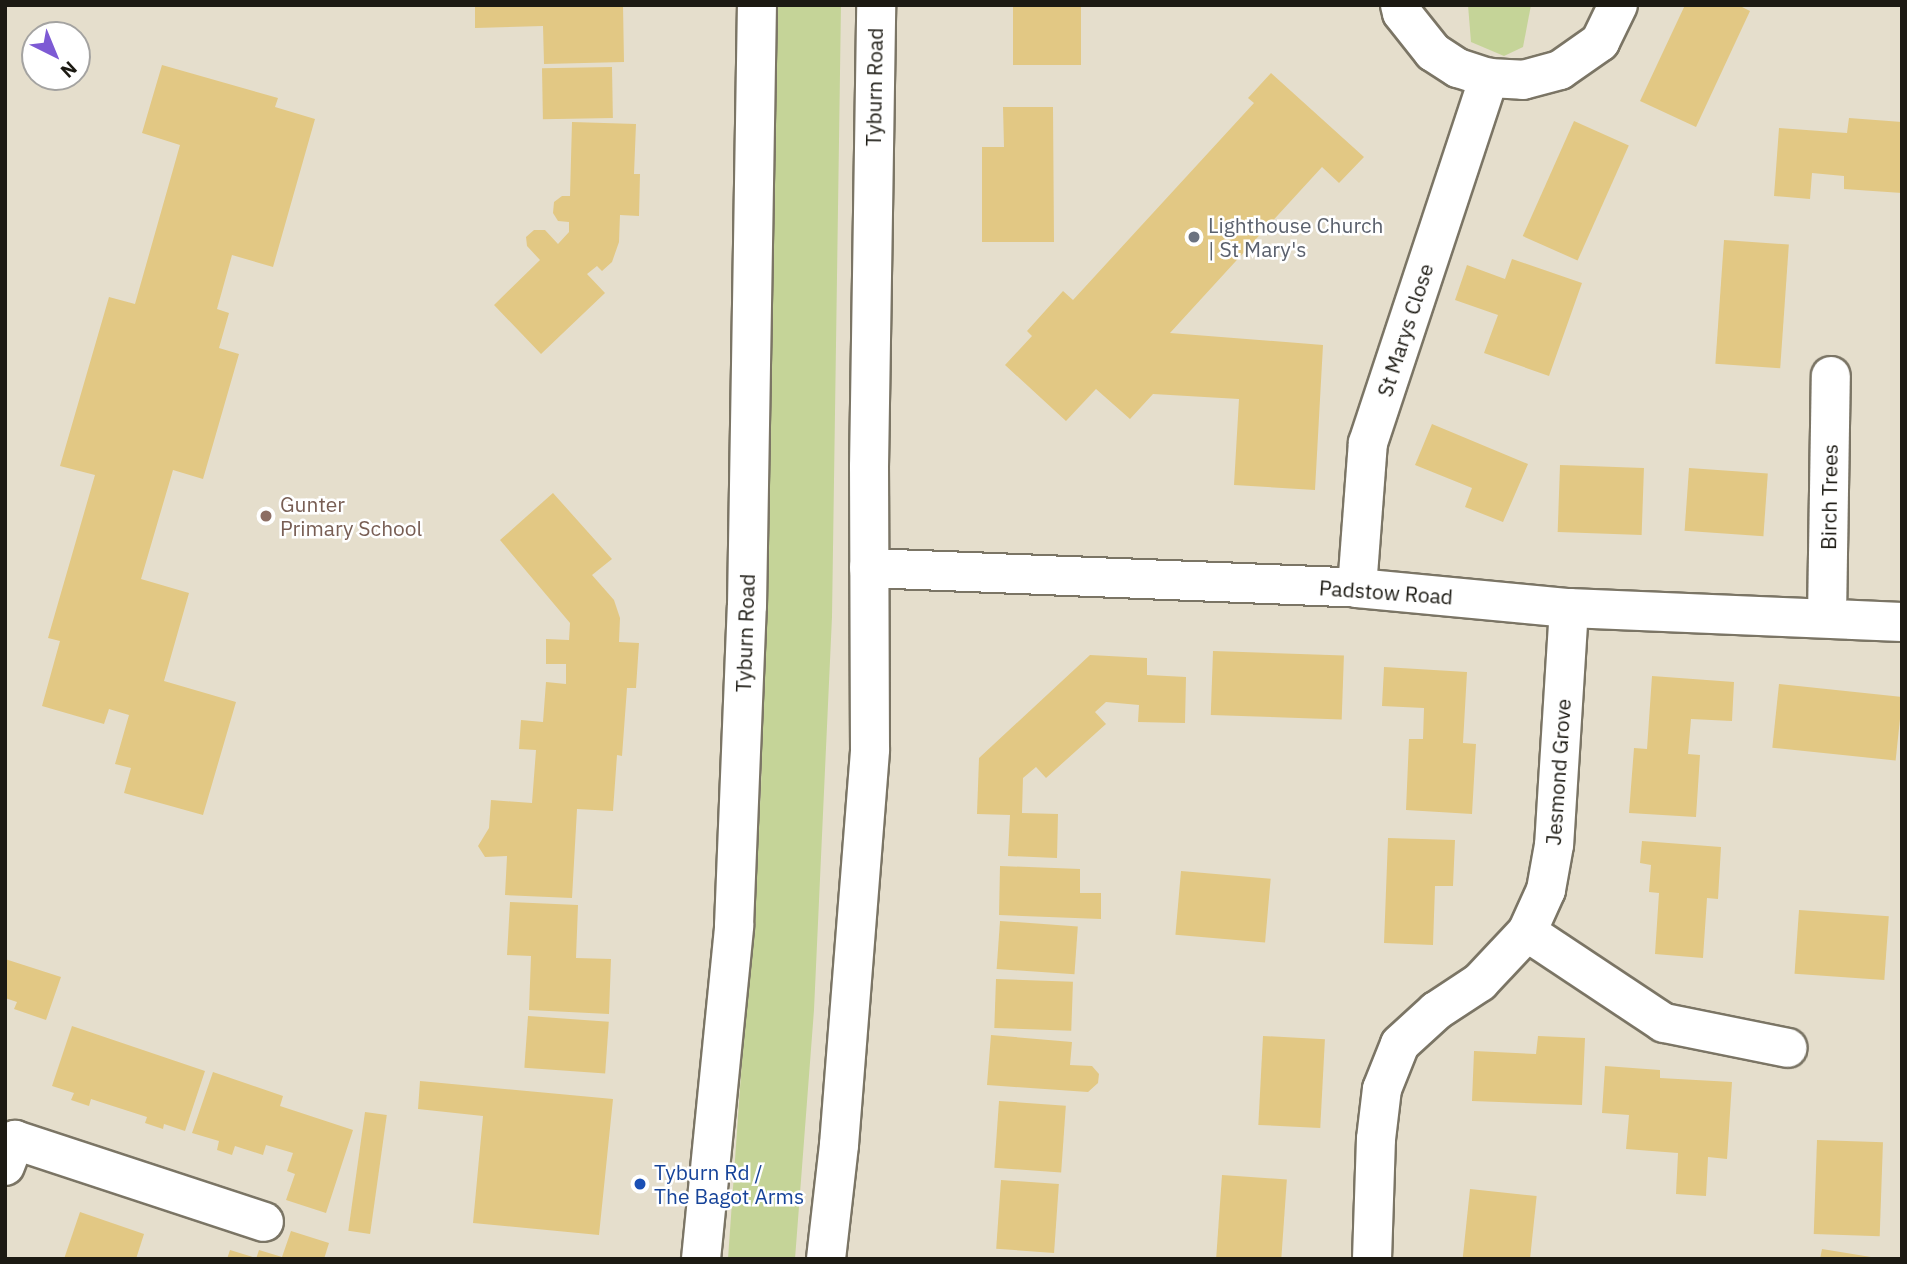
<!DOCTYPE html>
<style>
body{margin:0}
#map{position:relative;width:1907px;height:1264px;overflow:hidden;background:#e5decc;font-family:"IBM Plex Sans",sans-serif}
div>[style]{position:absolute}
.green>*{inset:0;background:#c5d498}
.building>*{inset:0;background:#e2c884;transform-origin:0 0}
.roads{filter:drop-shadow(2px 0 #7b7565) drop-shadow(-2px 0 #7b7565) drop-shadow(0 2px #7b7565) drop-shadow(0 -2px #7b7565)}
.minor>*{height:38px;margin:-19px;padding:0 19px;transform-origin:19px;border-radius:19px;background:#fff}
.major>*{height:38px;margin:-19px;padding:0 19px;transform-origin:19px;border-radius:19px;background:#fff}
.dots>*{width:19px;height:19px;translate:-50% -50%;box-sizing:border-box;border:4px solid #fff;border-radius:50%}
span{translate:-50% -50%;white-space:nowrap;text-align:center;line-height:1.15;-webkit-text-stroke:5px #fff;paint-order:stroke}
.street-label{font-size:21px;color:#1c1a13}
.worship-label{font-size:21px;color:#5b616d}
.left{translate:0 -50%;text-align:left}
.education-label{font-size:21px;color:#785e54}
.transit-label{font-size:21px;color:#164399}
.frame{position:absolute;inset:0;border:7px solid #1c1a13;pointer-events:none}
.north{position:absolute;left:21px;top:21px;width:70px;height:70px;box-sizing:border-box;background:#fff;border:2px solid #a4a3a1;border-radius:50%;rotate:137deg;font-size:19px;font-weight:700;line-height:28px;text-align:center;color:#1c1a13}
.north::after{content:'';display:block;margin:auto;width:24px;height:32px;background:#7d5ad4;clip-path:polygon(50% 0,100% 100%,50% 72%,0 100%)}
</style>
<div id="map">
<div class="green">
<div style="clip-path:polygon(775px 5px,841px 5px,832px 617px,814px 1010px,795px 1259px,728px 1259px,761px 790px)"></div>
<div style="clip-path:polygon(1468px 5px,1531px 5px,1523px 47px,1504px 56px,1471px 42px)"></div>
</div>
<div class="building">
<div style="clip-path:polygon(475px 5px,623px 5px,624px 62px,544px 64px,543px 26px,475px 28px)"></div>
<div style="left:1013px;top:5px;width:68px;height:60px"></div>
<div style="clip-path:polygon(1685px 5px,1738px 5px,1750px 11px,1696px 127px,1640px 101px)"></div>
<div style="clip-path:polygon(162px 65px,278px 98px,275px 107px,315px 119px,273px 267px,232px 255px,217px 309px,229px 313px,219px 348px,239px 354px,203px 479px,173px 470px,141px 579px,189px 593px,164px 681px,236px 702px,203px 815px,124px 793px,131px 768px,115px 764px,129px 715px,109px 709px,104px 724px,42px 706px,60px 641px,48px 638px,95px 475px,60px 466px,109px 297px,135px 304px,180px 145px,142px 133px)"></div>
<div style="left:612px;top:67px;width:51px;height:70px;rotate:89deg"></div>
<div style="clip-path:polygon(1271px 73px,1364px 157px,1339px 183px,1322px 167px,1170px 333px,1323px 345px,1315px 490px,1234px 485px,1239px 399px,1153px 394px,1130px 419px,1096px 389px,1066px 421px,1005px 365px,1032px 336px,1027px 331px,1063px 291px,1073px 300px,1254px 103px,1248px 98px)"></div>
<div style="clip-path:polygon(1003px 107px,1053px 107px,1054px 242px,982px 242px,982px 147px,1004px 147px)"></div>
<div style="clip-path:polygon(1849px 118px,1902px 122px,1902px 193px,1844px 189px,1844px 176px,1812px 173px,1810px 199px,1774px 196px,1779px 128px,1847px 133px)"></div>
<div style="left:1574px;top:121px;width:60px;height:126px;rotate:24deg"></div>
<div style="clip-path:polygon(572px 122px,636px 124px,634px 174px,640px 174px,639px 216px,620px 215px,619px 242px,612px 262px,602px 271px,597px 266px,587px 274px,605px 293px,541px 354px,494px 305px,540px 260px,527px 246px,526px 237px,534px 230px,545px 230px,558px 244px,569px 232px,569px 222px,558px 221px,553px 213px,554px 202px,562px 196px,570px 196px)"></div>
<div style="left:1724px;top:240px;width:65px;height:124px;rotate:4deg"></div>
<div style="clip-path:polygon(1512px 259px,1582px 283px,1549px 376px,1484px 353px,1498px 315px,1455px 300px,1467px 265px,1505px 279px)"></div>
<div style="clip-path:polygon(1432px 424px,1528px 464px,1503px 522px,1465px 507px,1472px 488px,1415px 465px)"></div>
<div style="left:1560px;top:465px;width:84px;height:67px;rotate:2deg"></div>
<div style="left:1689px;top:468px;width:79px;height:63px;rotate:4deg"></div>
<div style="clip-path:polygon(553px 493px,612px 559px,592px 575px,614px 600px,620px 618px,619px 642px,639px 643px,636px 688px,627px 688px,622px 756px,617px 755px,613px 811px,577px 809px,572px 898px,505px 895px,507px 856px,485px 857px,478px 846px,489px 828px,491px 800px,532px 803px,536px 750px,519px 749px,521px 720px,543px 722px,546px 682px,566px 684px,566px 664px,546px 664px,546px 639px,569px 640px,570px 623px,500px 540px)"></div>
<div style="left:1213px;top:651px;width:131px;height:64px;rotate:2deg"></div>
<div style="clip-path:polygon(1090px 655px,1147px 658px,1147px 675px,1186px 677px,1185px 723px,1138px 722px,1139px 705px,1106px 702px,1095px 712px,1106px 724px,1046px 778px,1036px 767px,1023px 778px,1022px 813px,1058px 814px,1057px 858px,1008px 856px,1010px 815px,977px 814px,979px 758px)"></div>
<div style="clip-path:polygon(1384px 667px,1467px 672px,1463px 743px,1476px 744px,1472px 814px,1406px 810px,1409px 739px,1423px 739px,1424px 708px,1382px 706px)"></div>
<div style="clip-path:polygon(1652px 676px,1734px 682px,1732px 721px,1691px 719px,1688px 754px,1700px 755px,1696px 817px,1629px 813px,1634px 748px,1647px 749px)"></div>
<div style="left:1779px;top:684px;width:124px;height:64px;rotate:6deg"></div>
<div style="clip-path:polygon(1388px 838px,1455px 840px,1453px 886px,1435px 886px,1433px 945px,1384px 943px)"></div>
<div style="clip-path:polygon(1642px 841px,1721px 847px,1718px 899px,1707px 898px,1703px 958px,1655px 954px,1659px 893px,1649px 892px,1651px 865px,1640px 863px)"></div>
<div style="clip-path:polygon(1000px 866px,1080px 869px,1080px 893px,1101px 893px,1101px 919px,999px 915px)"></div>
<div style="left:1181px;top:871px;width:90px;height:64px;rotate:5deg"></div>
<div style="clip-path:polygon(510px 902px,578px 905px,576px 958px,611px 959px,609px 1014px,529px 1010px,531px 956px,507px 955px)"></div>
<div style="left:1799px;top:910px;width:90px;height:64px;rotate:4deg"></div>
<div style="left:1000px;top:921px;width:78px;height:48px;rotate:4deg"></div>
<div style="clip-path:polygon(5px 959px,61px 977px,46px 1020px,14px 1009px,17px 1002px,5px 998px)"></div>
<div style="left:996px;top:979px;width:77px;height:49px;rotate:2deg"></div>
<div style="left:528px;top:1016px;width:81px;height:52px;rotate:4deg"></div>
<div style="clip-path:polygon(72px 1026px,205px 1071px,185px 1131px,164px 1124px,163px 1129px,145px 1123px,147px 1117px,91px 1099px,89px 1106px,71px 1100px,74px 1093px,52px 1086px)"></div>
<div style="clip-path:polygon(991px 1035px,1072px 1042px,1070px 1065px,1092px 1066px,1099px 1074px,1098px 1083px,1088px 1092px,987px 1085px)"></div>
<div style="left:1263px;top:1036px;width:62px;height:89px;rotate:3deg"></div>
<div style="clip-path:polygon(1538px 1036px,1585px 1038px,1582px 1105px,1472px 1101px,1474px 1051px,1536px 1054px)"></div>
<div style="clip-path:polygon(1605px 1066px,1660px 1070px,1660px 1078px,1732px 1082px,1727px 1159px,1708px 1157px,1706px 1196px,1676px 1194px,1678px 1153px,1626px 1149px,1629px 1115px,1602px 1113px)"></div>
<div style="clip-path:polygon(213px 1072px,283px 1096px,280px 1106px,353px 1130px,326px 1213px,286px 1200px,295px 1174px,287px 1171px,293px 1153px,266px 1145px,263px 1155px,235px 1146px,232px 1155px,217px 1150px,219px 1141px,192px 1133px)"></div>
<div style="clip-path:polygon(420px 1081px,613px 1099px,599px 1235px,473px 1223px,483px 1116px,418px 1109px)"></div>
<div style="left:999px;top:1101px;width:67px;height:67px;rotate:4deg"></div>
<div style="left:365px;top:1112px;width:22px;height:120px;rotate:8deg"></div>
<div style="left:1817px;top:1140px;width:66px;height:94px;rotate:2deg"></div>
<div style="left:1222px;top:1175px;width:65px;height:84px;rotate:4deg"></div>
<div style="left:1001px;top:1180px;width:58px;height:69px;rotate:4deg"></div>
<div style="left:1470px;top:1189px;width:67px;height:70px;rotate:6deg"></div>
<div style="clip-path:polygon(80px 1212px,144px 1234px,136px 1259px,64px 1259px)"></div>
<div style="clip-path:polygon(291px 1231px,329px 1243px,324px 1259px,256px 1259px,259px 1250px,282px 1257px)"></div>
<div style="clip-path:polygon(1822px 1249px,1871px 1257px,1871px 1259px,1820px 1259px)"></div>
<div style="clip-path:polygon(230px 1250px,256px 1258px,256px 1259px,227px 1259px)"></div>
</div>
<div class="roads">
<div class="minor">
<div style="left:1400px;top:5px;width:8px;rotate:76deg"></div>
<div style="left:1402px;top:13px;width:50px;rotate:51.5deg"></div>
<div style="left:1433px;top:52px;width:30px;rotate:33deg"></div>
<div style="left:1458px;top:68px;width:33px;rotate:18deg"></div>
<div style="left:1489px;top:78px;width:34px;rotate:3deg"></div>
<div style="left:1523px;top:80px;width:38px;rotate:-15deg"></div>
<div style="left:1560px;top:70px;width:49px;rotate:-35deg"></div>
<div style="left:1600px;top:42px;width:41px;rotate:-64.1deg"></div>
<div style="left:869px;top:568px;width:488px;rotate:2.3deg"></div>
<div style="left:1357px;top:588px;width:213px;rotate:5.4deg"></div>
<div style="left:1569px;top:608px;width:333px;rotate:2.4deg"></div>
<div style="left:1357px;top:588px;width:145px;rotate:-85.7deg"></div>
<div style="left:1368px;top:443px;width:385px;rotate:-71.7deg"></div>
<div style="left:1569px;top:608px;width:237px;rotate:93.6deg"></div>
<div style="left:1554px;top:845px;width:46px;rotate:100.1deg"></div>
<div style="left:1546px;top:890px;width:46px;rotate:114.3deg"></div>
<div style="left:1527px;top:932px;width:164px;rotate:33.6deg"></div>
<div style="left:1664px;top:1023px;width:126px;rotate:11.4deg"></div>
<div style="left:1827px;top:618px;width:242px;rotate:-89.1deg"></div>
<div style="left:5px;top:1166px;width:28px;rotate:-69deg"></div>
<div style="left:15px;top:1140px;width:262px;rotate:18.2deg"></div>
<div style="left:1372px;top:1259px;width:120px;rotate:-88.1deg"></div>
<div style="left:1376px;top:1139px;width:50px;rotate:-83.2deg"></div>
<div style="left:1382px;top:1089px;width:48px;rotate:-68.2deg"></div>
<div style="left:1400px;top:1044px;width:49px;rotate:-42.5deg"></div>
<div style="left:1436px;top:1011px;width:53px;rotate:-33.4deg"></div>
<div style="left:1480px;top:982px;width:69px;rotate:-46.8deg"></div>
</div>
<div class="major">
<div style="left:701px;top:1259px;width:335px;rotate:-84.3deg"></div>
<div style="left:734px;top:926px;width:320px;rotate:-87.7deg"></div>
<div style="left:747px;top:606px;width:601px;rotate:-89.05deg"></div>
<div style="left:826px;top:1259px;width:115px;rotate:-83.5deg"></div>
<div style="left:839px;top:1145px;width:397px;rotate:-85.5deg"></div>
<div style="left:870px;top:749px;width:282px;rotate:-90.2deg"></div>
<div style="left:869px;top:467px;width:462px;rotate:-89.1deg"></div>
</div>
</div>
<div class="dots">
<div style="left:1194px;top:237px;background:#6b7280"></div>
<div style="left:266px;top:516px;background:#8d6e63"></div>
<div style="left:640px;top:1184px;background:#1a4fb4"></div>
</div>
<div class="street-label">
<span style="left:874px;top:87px;rotate:-89deg">Tyburn Road</span>
<span style="left:1405px;top:330px;rotate:-72deg">St Marys Close</span>
<span style="left:1829px;top:497px;rotate:-89deg">Birch Trees</span>
<span style="left:1386px;top:592px;rotate:4deg">Padstow Road</span>
<span style="left:745px;top:633px;rotate:-88deg">Tyburn Road</span>
<span style="left:1558px;top:772px;rotate:-86deg">Jesmond Grove</span>
</div>
<div class="worship-label">
<span class="left" style="left:1208px;top:237px">Lighthouse Church<br>| St Mary's</span>
</div>
<div class="education-label">
<span class="left" style="left:280px;top:516px">Gunter<br>Primary School</span>
</div>
<div class="transit-label">
<span class="left" style="left:654px;top:1184px">Tyburn Rd /<br>The Bagot Arms</span>
</div>
<div class="frame"></div>
<div class="north">N</div>
</div>
